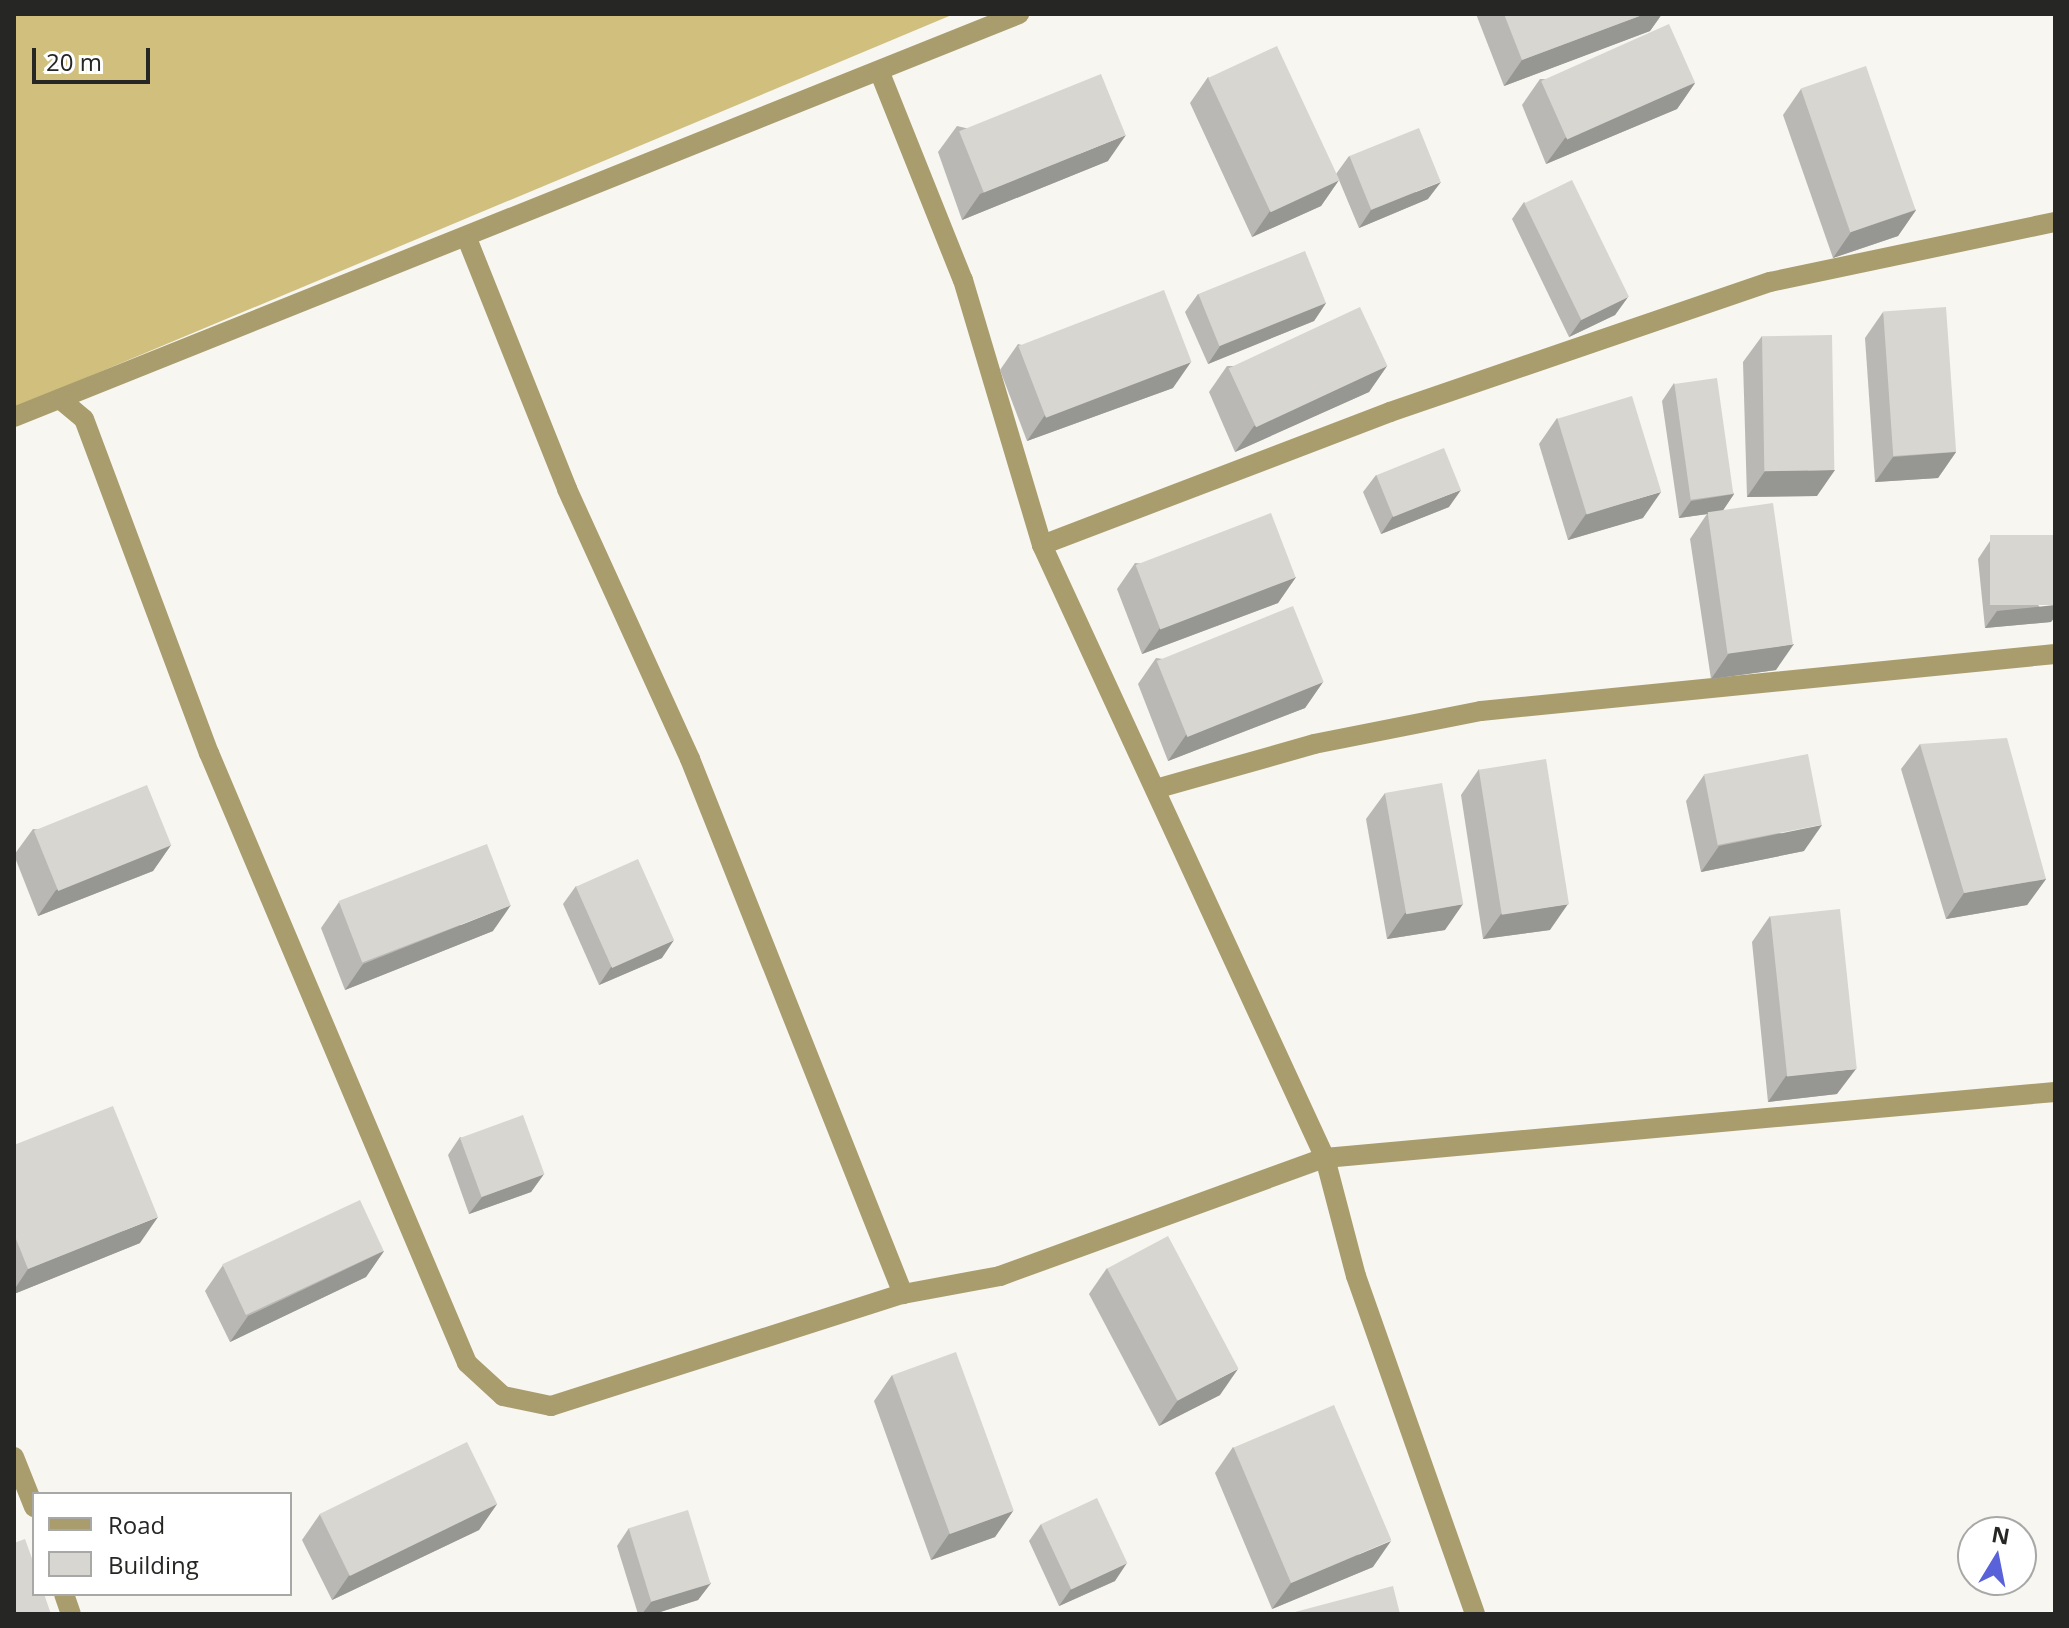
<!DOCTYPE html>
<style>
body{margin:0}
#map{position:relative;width:2069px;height:1628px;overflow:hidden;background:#f7f6f0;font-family:"Open Sans",sans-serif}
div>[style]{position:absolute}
.forest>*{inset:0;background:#d0bf7d}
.minor>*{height:20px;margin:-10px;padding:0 10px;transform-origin:10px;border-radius:10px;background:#a99d6d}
.wall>*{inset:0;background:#b9b8b4}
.shaded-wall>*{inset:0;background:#969692}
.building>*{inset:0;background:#d7d6d1;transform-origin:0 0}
span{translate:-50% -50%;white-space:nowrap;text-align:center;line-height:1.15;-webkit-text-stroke:7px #fff;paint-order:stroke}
.frame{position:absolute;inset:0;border:16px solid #262624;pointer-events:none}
.legend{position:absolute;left:32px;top:1492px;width:260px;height:104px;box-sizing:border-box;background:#fff;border:2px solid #a8a8a7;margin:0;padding:10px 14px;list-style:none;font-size:24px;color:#262624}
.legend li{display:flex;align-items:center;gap:16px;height:40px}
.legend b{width:40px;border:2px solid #a8a8a7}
.north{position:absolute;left:1957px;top:1516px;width:80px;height:80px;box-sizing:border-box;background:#fff;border:2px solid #a8a8a7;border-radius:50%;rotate:10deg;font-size:22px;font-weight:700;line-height:32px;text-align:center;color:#262624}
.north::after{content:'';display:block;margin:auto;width:28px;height:36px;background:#5a62da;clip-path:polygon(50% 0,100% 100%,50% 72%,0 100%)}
.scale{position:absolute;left:32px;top:48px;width:118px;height:36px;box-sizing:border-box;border:4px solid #262624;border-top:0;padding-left:10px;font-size:24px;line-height:28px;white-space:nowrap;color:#262624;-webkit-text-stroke:6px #fff;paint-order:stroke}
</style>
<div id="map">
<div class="forest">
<div style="clip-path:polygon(14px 14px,954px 14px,14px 408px)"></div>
</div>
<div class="minor">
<div style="left:880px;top:73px;width:223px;rotate:68.2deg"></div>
<div style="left:963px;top:280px;width:277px;rotate:73.4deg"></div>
<div style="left:1042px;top:545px;width:675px;rotate:65.22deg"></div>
<div style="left:1325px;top:1158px;width:122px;rotate:75.3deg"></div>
<div style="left:1356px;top:1276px;width:358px;rotate:70.6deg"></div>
<div style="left:468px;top:241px;width:267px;rotate:68.2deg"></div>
<div style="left:567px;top:489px;width:297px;rotate:65.5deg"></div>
<div style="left:690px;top:759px;width:576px;rotate:68.29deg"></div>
<div style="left:60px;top:399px;width:31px;rotate:40deg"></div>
<div style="left:84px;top:419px;width:357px;rotate:69.5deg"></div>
<div style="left:209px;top:753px;width:662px;rotate:67.07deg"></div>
<div style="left:467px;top:1363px;width:49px;rotate:42.5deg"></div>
<div style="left:503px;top:1396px;width:49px;rotate:11.8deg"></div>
<div style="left:551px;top:1406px;width:369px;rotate:-17.7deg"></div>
<div style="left:903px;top:1294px;width:99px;rotate:-10.5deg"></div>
<div style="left:1000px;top:1276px;width:346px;rotate:-20deg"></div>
<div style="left:1325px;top:1158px;width:733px;rotate:-5.17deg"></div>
<div style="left:14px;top:417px;width:1083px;rotate:-21.85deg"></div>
<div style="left:1042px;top:545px;width:373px;rotate:-20.9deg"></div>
<div style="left:1390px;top:412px;width:402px;rotate:-18.9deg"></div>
<div style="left:1770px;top:282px;width:291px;rotate:-11.9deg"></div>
<div style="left:1159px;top:788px;width:161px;rotate:-15.8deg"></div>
<div style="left:1314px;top:744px;width:170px;rotate:-11.2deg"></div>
<div style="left:1481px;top:711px;width:577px;rotate:-5.67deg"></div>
<div style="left:14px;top:1457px;width:54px;rotate:68.2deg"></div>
<div style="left:64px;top:1594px;width:21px;rotate:71deg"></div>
</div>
<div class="wall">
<div style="clip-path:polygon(1476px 14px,1662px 14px,1650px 31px,1504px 86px)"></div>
<div style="clip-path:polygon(1208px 77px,1336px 174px,1349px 156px,1428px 199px,1359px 228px,1339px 180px,1321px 206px,1252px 237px,1190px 103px)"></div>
<div style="clip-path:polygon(1540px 79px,1695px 83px,1677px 109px,1546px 164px,1522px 105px)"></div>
<div style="clip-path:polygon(1801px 89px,1916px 210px,1898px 236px,1833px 258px,1783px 115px)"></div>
<div style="clip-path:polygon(957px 126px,1108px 161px,962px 220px,938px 152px)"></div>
<div style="clip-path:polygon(1524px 202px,1628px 297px,1615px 315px,1569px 337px,1512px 219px)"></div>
<div style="clip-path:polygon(1198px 294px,1326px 303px,1314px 321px,1208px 364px,1185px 312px)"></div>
<div style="clip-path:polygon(1883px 312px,1956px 452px,1938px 478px,1875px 482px,1865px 338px)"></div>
<div style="clip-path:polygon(1762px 336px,1817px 496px,1747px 497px,1743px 362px)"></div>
<div style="clip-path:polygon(1018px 344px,1173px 388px,1027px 441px,1000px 370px)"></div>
<div style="clip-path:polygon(1227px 366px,1387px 366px,1369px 392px,1235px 452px,1209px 392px)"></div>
<div style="clip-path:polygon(1674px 383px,1734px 494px,1722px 511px,1776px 670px,1711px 679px,1690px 539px,1707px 514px,1679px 518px,1662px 401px)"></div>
<div style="clip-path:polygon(1557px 418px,1643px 518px,1568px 540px,1539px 444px)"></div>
<div style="clip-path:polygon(1376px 475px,1449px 507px,1381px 534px,1363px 492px)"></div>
<div style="clip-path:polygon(1990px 541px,2051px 622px,1985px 628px,1978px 559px)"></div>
<div style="clip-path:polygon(1135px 563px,1296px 577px,1278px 603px,1142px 654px,1117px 589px)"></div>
<div style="clip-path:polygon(1156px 658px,1323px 682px,1305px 708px,1168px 761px,1138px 684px)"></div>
<div style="clip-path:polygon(1920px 744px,2046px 879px,2027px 905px,1946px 919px,1901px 769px)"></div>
<div style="clip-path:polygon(1479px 769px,1550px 930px,1483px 939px,1461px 795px)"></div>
<div style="clip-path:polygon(1704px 775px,1804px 851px,1701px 872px,1686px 801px)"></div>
<div style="clip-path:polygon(1385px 793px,1445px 930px,1387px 939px,1366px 819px)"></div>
<div style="clip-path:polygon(33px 829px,171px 845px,153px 871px,38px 916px,14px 855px)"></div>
<div style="clip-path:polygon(576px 886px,662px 958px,599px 985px,563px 904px)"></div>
<div style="clip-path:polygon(339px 902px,493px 931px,345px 990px,321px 928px)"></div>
<div style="clip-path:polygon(1770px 916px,1837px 1094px,1768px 1102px,1752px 942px)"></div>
<div style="clip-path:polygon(460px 1137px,544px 1174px,531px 1192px,469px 1214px,448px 1155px)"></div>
<div style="clip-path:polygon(14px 1145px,140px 1243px,14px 1294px)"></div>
<div style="clip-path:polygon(384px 1251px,366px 1277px,230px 1342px,205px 1291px,223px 1265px)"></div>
<div style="clip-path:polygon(1107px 1268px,1220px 1395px,1159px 1426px,1089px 1294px)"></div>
<div style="clip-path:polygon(892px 1375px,1013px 1511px,995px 1537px,931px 1560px,874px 1401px)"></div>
<div style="clip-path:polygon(1233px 1447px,1373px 1567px,1272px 1609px,1215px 1473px)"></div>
<div style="clip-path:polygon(497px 1504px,479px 1530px,332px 1600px,302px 1540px,320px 1514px)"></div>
<div style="clip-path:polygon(1041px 1524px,1115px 1581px,1059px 1606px,1029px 1541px)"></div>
<div style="clip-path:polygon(629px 1528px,711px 1583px,698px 1600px,654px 1614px,638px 1614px,617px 1546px)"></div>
</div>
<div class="shaded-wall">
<div style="clip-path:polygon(1645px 14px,1662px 14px,1650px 31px,1504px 86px,1522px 60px)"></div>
<div style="clip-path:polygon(1695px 83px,1677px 109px,1546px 164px,1565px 138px)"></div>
<div style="clip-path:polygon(1126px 135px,1108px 161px,962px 220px,980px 194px)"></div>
<div style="clip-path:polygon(1339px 180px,1321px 206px,1252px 237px,1270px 211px)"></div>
<div style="clip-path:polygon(1441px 182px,1428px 199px,1359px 228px,1371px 210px)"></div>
<div style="clip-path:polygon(1916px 210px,1898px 236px,1833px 258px,1851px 232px)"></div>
<div style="clip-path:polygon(1628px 297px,1615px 315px,1569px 337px,1581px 320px)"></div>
<div style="clip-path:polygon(1326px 303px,1314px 321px,1208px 364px,1220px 346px)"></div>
<div style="clip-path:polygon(1191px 362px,1173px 388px,1027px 441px,1045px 415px)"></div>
<div style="clip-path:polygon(1387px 366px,1369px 392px,1235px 452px,1254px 426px)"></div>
<div style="clip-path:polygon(1956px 452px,1938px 478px,1875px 482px,1893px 457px)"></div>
<div style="clip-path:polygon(1835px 470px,1817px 496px,1747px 497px,1765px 471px)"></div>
<div style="clip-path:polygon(1461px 490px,1449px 507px,1381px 534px,1393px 516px)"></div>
<div style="clip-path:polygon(1661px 492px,1643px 518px,1568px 540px,1586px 514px)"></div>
<div style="clip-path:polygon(1734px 494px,1722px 512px,1679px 518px,1691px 501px)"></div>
<div style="clip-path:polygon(1296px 577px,1278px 603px,1142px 654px,1160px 628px)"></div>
<div style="clip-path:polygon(2055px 605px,2055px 617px,2051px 622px,1985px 628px,1997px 611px)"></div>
<div style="clip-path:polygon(1794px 644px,1776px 670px,1711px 679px,1729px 653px)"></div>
<div style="clip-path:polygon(1323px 682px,1305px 708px,1168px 761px,1186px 735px)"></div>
<div style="clip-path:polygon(1822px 825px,1804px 851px,1701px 872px,1719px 846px)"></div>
<div style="clip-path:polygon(171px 845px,153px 871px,38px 916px,56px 890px)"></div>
<div style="clip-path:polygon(2046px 879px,2027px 905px,1946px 919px,1964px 893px)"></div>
<div style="clip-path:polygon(1463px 904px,1445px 930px,1387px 939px,1405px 913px)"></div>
<div style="clip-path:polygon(1568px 904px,1550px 930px,1483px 939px,1501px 914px)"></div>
<div style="clip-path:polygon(511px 905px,493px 931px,345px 990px,363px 964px)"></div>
<div style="clip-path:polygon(674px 940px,662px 958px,599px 985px,611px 967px)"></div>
<div style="clip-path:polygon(1856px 1069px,1837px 1094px,1768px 1102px,1786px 1076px)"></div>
<div style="clip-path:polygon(544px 1174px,531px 1192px,469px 1214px,482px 1197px)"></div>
<div style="clip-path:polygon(158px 1217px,140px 1243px,14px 1294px,14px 1290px,28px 1269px)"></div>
<div style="clip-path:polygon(384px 1251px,366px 1277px,230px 1342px,248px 1316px)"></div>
<div style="clip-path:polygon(1238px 1369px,1220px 1395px,1159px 1426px,1178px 1400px)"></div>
<div style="clip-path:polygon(497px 1504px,479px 1530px,332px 1600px,350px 1574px)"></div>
<div style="clip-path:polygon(1013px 1511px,995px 1537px,931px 1560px,949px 1534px)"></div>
<div style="clip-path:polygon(1391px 1541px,1373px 1567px,1272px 1609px,1291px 1583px)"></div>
<div style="clip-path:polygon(1127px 1563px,1115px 1581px,1059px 1606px,1071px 1589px)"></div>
<div style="clip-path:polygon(711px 1583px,698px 1600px,654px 1614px,642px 1614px,652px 1601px)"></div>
</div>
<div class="building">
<div style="clip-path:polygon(1504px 14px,1645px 14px,1522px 60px)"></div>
<div style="left:1669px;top:24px;width:64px;height:140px;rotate:66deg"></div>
<div style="left:1277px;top:46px;width:148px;height:76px;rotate:65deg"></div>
<div style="left:1866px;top:66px;width:152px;height:69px;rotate:71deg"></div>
<div style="left:1101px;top:74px;width:66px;height:153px;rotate:68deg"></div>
<div style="left:1419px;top:128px;width:58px;height:75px;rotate:68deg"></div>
<div style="left:1572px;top:180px;width:130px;height:53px;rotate:64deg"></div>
<div style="left:1305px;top:251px;width:56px;height:115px;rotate:68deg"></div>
<div style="left:1164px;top:290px;width:77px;height:156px;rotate:69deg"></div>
<div style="left:1360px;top:307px;width:65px;height:145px;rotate:65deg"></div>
<div style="left:1946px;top:307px;width:145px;height:63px;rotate:86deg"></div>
<div style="left:1832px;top:335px;width:135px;height:70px;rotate:89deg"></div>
<div style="left:1717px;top:378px;width:117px;height:43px;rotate:82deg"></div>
<div style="left:1632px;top:396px;width:100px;height:78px;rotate:73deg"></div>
<div style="left:1444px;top:448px;width:45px;height:73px;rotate:68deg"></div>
<div style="left:1773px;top:503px;width:143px;height:66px;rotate:82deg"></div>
<div style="left:1271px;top:513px;width:69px;height:145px;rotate:69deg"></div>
<div style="left:2055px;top:535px;width:70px;height:65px;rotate:90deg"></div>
<div style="left:1293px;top:606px;width:82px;height:147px;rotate:68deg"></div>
<div style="clip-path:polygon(2007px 738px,2046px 879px,1964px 893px,1920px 744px)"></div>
<div style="left:1808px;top:754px;width:72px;height:106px;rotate:79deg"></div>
<div style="left:1546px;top:759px;width:147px;height:68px;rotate:81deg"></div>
<div style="left:1442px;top:783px;width:123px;height:58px;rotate:80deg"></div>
<div style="left:147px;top:785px;width:65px;height:122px;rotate:68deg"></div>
<div style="left:487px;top:844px;width:66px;height:159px;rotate:69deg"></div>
<div style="left:638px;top:859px;width:89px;height:68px;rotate:66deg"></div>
<div style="left:1840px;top:909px;width:161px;height:70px;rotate:84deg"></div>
<div style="clip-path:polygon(113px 1106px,158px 1217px,28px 1269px,14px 1234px,14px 1145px)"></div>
<div style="left:523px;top:1115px;width:63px;height:67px;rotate:70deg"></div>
<div style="left:360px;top:1200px;width:56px;height:152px;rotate:65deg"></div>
<div style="left:1168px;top:1236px;width:150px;height:69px;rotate:62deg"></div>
<div style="left:956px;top:1352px;width:169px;height:68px;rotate:70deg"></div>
<div style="left:1334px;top:1405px;width:147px;height:109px;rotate:67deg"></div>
<div style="left:467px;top:1442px;width:69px;height:164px;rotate:64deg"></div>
<div style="left:1097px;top:1498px;width:72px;height:62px;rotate:65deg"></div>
<div style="left:688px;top:1510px;width:77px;height:62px;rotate:73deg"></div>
<div style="clip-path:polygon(25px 1539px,34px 1564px,34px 1594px,44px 1594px,51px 1614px,14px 1614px,14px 1543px)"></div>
<div style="clip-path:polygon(1393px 1586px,1400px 1614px,1296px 1614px,1295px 1612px)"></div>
</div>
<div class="frame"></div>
<ul class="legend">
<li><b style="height:10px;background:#a99d6d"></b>Road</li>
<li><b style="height:22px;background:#d7d6d1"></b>Building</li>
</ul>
<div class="north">N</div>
<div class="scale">20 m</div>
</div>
